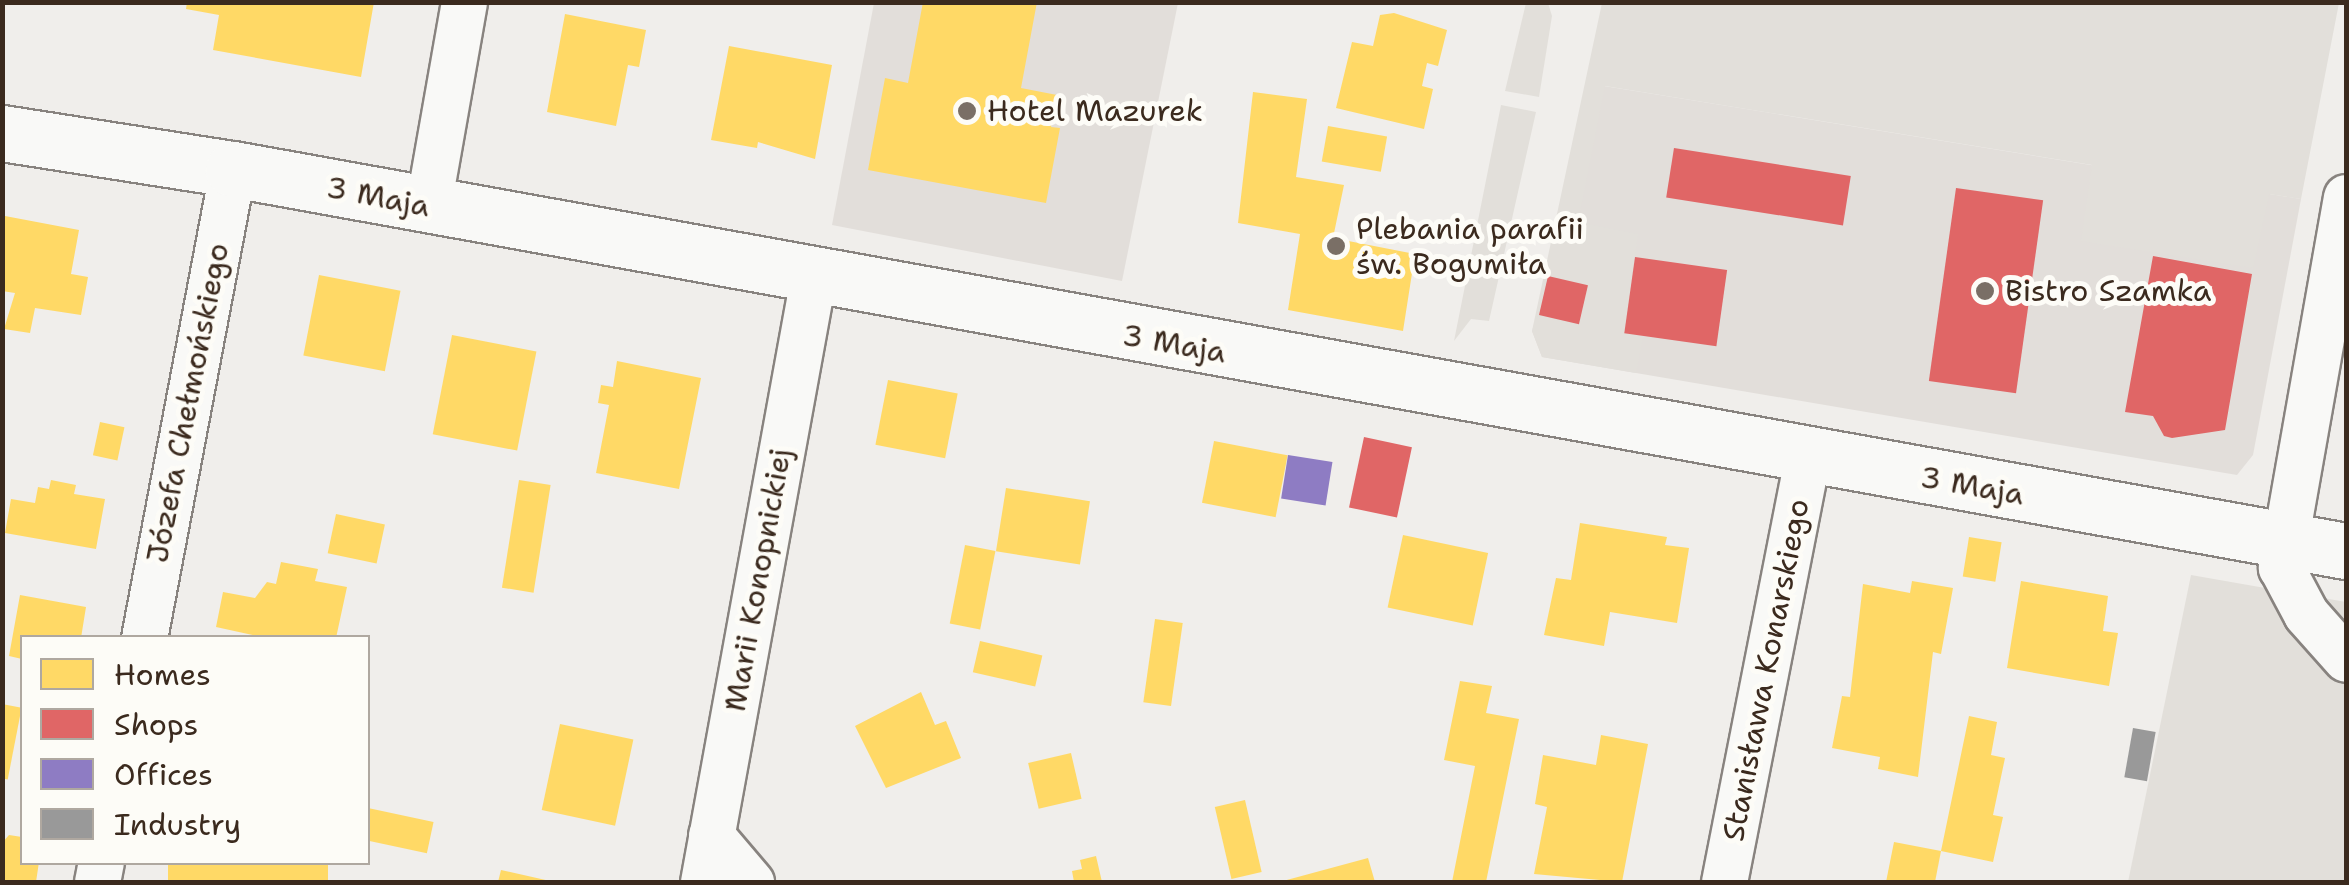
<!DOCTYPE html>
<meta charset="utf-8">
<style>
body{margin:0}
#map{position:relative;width:2349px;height:885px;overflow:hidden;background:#f0eeeb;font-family:"Shantell Sans",sans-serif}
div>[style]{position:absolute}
.built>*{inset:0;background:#e2deda}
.green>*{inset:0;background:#e2dfda}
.homes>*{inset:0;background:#ffd966;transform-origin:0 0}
.shops>*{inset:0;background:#e06666;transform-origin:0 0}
.offices>*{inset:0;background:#8e7cc3;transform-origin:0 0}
.industry>*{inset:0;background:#999;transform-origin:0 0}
.roads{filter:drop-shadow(2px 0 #88837f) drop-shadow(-2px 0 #88837f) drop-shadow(0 2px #88837f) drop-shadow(0 -2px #88837f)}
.street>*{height:45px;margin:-22.5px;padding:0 22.5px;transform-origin:22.5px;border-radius:22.5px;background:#f9f9f7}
.secondary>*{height:55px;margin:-27.5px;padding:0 27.5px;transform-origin:27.5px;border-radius:27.5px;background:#f9f9f7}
.dots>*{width:28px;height:28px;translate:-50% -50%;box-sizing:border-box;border:5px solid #fdfcf7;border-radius:50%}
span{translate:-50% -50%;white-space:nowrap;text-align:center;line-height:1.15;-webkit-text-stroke:10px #fdfcf7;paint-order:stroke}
.poi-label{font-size:30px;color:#3b2a1e}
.left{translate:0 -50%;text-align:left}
.street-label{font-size:30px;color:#3b2a1e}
.frame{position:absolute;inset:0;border:5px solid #3b2a1e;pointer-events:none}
.legend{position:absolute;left:20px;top:635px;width:350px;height:230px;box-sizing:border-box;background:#fdfcf7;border:2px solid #afa8a0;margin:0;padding:12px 18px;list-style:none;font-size:30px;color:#3b2a1e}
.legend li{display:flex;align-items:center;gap:20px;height:50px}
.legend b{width:50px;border:2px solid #afa8a0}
</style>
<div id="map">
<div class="built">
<div style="clip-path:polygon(874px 3px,1178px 3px,1122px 281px,832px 225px)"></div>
<div style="clip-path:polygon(1604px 86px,2301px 199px,2253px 455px,2237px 475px,1542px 357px,1532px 331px)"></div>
</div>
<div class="green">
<div style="clip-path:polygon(1526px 3px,1548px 3px,1552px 16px,1539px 97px,1505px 91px)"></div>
<div style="clip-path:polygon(1602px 3px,2339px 3px,2301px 199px,2269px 194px,2253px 268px,2081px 241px,2092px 165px,1605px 86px,1578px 222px,1638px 234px,1624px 333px,1643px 336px,1636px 373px,1542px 357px,1532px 331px)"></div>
<div style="clip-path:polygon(1501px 105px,1536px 112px,1489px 321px,1471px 319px,1454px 341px)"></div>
<div style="clip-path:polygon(2191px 575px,2346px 602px,2346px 882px,2128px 882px)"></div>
</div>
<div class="homes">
<div style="clip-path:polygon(187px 2px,374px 2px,361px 77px,213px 50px,219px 15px,186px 9px)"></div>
<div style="clip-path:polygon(923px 2px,1037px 2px,1021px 88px,1057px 95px,1051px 127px,1060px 128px,1046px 203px,868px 170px,885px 78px,908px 83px)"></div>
<div style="clip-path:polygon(1394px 13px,1447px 30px,1438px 66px,1427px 63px,1422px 86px,1433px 89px,1424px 129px,1336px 108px,1352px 42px,1373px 46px,1380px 15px)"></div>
<div style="clip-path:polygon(565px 14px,646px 30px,639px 67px,628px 65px,616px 126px,547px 112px)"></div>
<div style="clip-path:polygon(729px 46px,832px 65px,815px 159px,758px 142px,757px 148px,711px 140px)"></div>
<div style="clip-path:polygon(1253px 92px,1307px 99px,1296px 177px,1344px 185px,1333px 238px,1415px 254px,1403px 331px,1288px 310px,1300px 234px,1238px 223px)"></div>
<div style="left:1328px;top:126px;width:60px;height:36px;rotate:10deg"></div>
<div style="clip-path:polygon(5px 216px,79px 230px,71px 274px,88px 277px,81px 315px,35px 308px,30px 333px,4px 329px,15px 293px,2px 291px)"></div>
<div style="left:319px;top:275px;width:83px;height:82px;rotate:11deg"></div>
<div style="left:452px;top:335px;width:86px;height:101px;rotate:11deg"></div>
<div style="clip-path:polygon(617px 361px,701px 378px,679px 489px,596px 473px,609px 405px,598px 403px,601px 385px,613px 387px)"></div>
<div style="left:888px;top:380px;width:71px;height:66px;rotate:11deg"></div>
<div style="left:100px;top:422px;width:25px;height:34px;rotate:12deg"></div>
<div style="left:1214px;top:441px;width:75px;height:63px;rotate:11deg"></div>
<div style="clip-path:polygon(51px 480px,76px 485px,74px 494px,105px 499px,96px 549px,5px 533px,11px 499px,35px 503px,38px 487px,49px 489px)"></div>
<div style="left:519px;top:480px;width:32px;height:109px;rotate:9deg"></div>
<div style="left:1006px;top:488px;width:85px;height:64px;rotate:9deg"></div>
<div style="left:336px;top:514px;width:50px;height:40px;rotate:12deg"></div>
<div style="clip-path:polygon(1580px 523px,1667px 537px,1665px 545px,1689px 548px,1677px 623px,1610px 612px,1604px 646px,1544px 635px,1556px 578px,1571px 580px)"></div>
<div style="left:1403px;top:535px;width:87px;height:74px;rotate:12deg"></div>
<div style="left:1969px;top:537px;width:33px;height:40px;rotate:9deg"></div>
<div style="left:965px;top:545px;width:31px;height:80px;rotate:11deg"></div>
<div style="clip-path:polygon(281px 562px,318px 569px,315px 581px,347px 587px,336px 638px,267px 638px,216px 627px,223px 592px,255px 598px,267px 582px,276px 584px)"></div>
<div style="clip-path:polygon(1912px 581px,1953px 588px,1941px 654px,1933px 652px,1918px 777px,1878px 769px,1880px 757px,1832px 748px,1842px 696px,1850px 697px,1863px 584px,1910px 593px)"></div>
<div style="clip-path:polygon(2021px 581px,2108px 596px,2103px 631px,2118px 633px,2109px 686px,2007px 668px)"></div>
<div style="clip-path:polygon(20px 595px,86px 607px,81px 638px,22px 638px,22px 659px,9px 656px)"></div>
<div style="left:1155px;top:619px;width:28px;height:84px;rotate:8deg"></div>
<div style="left:980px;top:641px;width:64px;height:32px;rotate:13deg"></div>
<div style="clip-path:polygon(1460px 681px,1492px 686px,1486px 713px,1519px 719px,1486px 882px,1452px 882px,1475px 766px,1444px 760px)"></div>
<div style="clip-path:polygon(921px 692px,935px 725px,946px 721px,961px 758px,886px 788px,855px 726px)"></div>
<div style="left:2px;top:704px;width:20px;height:73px;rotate:11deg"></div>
<div style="clip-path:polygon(1969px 716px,1997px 722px,1991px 755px,2005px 758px,1993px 815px,2003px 817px,1993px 862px,1941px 851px)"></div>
<div style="left:560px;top:724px;width:75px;height:88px;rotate:12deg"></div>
<div style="clip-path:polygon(1601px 735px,1648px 744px,1622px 882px,1534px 874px,1547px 807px,1535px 804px,1543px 755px,1596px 765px)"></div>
<div style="left:1071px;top:753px;width:47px;height:44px;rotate:77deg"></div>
<div style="left:1245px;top:800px;width:74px;height:31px;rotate:77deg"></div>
<div style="left:368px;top:808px;width:67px;height:32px;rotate:12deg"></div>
<div style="clip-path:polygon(9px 835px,22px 837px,22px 862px,39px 862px,36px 882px,2px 882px,2px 843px)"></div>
<div style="clip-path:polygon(1894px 842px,1941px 851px,1935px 882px,1886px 882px)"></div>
<div style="clip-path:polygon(1096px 856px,1102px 882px,1074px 882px,1072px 871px,1082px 869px,1080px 860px)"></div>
<div style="clip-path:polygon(1368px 858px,1375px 882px,1283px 882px,1283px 881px)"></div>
<div style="left:168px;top:862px;width:160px;height:20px"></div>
<div style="clip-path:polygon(501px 870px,550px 881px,550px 882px,498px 882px)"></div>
</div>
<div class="shops">
<div style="left:1674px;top:148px;width:179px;height:50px;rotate:9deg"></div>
<div style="left:1956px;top:188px;width:88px;height:195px;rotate:8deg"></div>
<div style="clip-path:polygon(2153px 256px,2252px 274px,2225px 430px,2172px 438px,2164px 436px,2153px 416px,2125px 412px)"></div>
<div style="left:1635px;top:257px;width:93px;height:77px;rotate:8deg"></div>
<div style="left:1548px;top:276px;width:41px;height:40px;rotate:13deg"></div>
<div style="left:1364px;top:437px;width:49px;height:72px;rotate:12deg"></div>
</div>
<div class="offices">
<div style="left:1288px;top:455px;width:45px;height:44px;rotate:9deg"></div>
</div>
<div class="industry">
<div style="left:2133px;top:728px;width:23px;height:50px;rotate:10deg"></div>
</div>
<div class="roads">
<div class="street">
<div style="left:2346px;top:197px;width:376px;rotate:100deg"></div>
<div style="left:2281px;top:567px;width:53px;rotate:62deg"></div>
<div style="left:2306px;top:614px;width:60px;rotate:48.4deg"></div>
<div style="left:428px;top:206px;width:207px;rotate:-80deg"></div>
<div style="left:144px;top:638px;width:477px;rotate:-79.3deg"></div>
<div style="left:711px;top:835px;width:62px;rotate:49.6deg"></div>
<div style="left:97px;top:882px;width:20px;rotate:-79deg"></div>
<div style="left:703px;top:882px;width:614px;rotate:-79.68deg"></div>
<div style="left:1724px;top:882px;width:432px;rotate:-78.9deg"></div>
</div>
<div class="secondary">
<div style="left:2px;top:133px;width:234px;rotate:8.9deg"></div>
<div style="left:233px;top:169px;width:2147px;rotate:10.25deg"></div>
</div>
</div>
<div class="dots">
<div style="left:967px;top:111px;background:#7a6f66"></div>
<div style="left:1336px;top:246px;background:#7a6f66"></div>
<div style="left:1985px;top:291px;background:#7a6f66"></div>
</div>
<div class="poi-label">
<span class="left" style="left:987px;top:111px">Hotel Mazurek</span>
<span class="left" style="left:1356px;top:246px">Plebania parafii<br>św. Bogumiła</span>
<span class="left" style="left:2005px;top:291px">Bistro Szamka</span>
</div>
<div class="street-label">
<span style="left:378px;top:197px;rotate:11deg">3 Maja</span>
<span style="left:1174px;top:344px;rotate:10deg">3 Maja</span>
<span style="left:188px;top:403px;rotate:-79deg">Józefa Chełmońskiego</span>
<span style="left:1972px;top:486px;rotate:10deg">3 Maja</span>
<span style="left:758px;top:580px;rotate:-80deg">Marii Konopnickiej</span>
<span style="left:1766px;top:670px;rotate:-79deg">Stanisława Konarskiego</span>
</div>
<div class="frame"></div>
<ul class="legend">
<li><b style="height:28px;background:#ffd966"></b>Homes</li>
<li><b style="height:28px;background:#e06666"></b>Shops</li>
<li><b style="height:28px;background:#8e7cc3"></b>Offices</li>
<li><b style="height:28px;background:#999"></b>Industry</li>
</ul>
</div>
